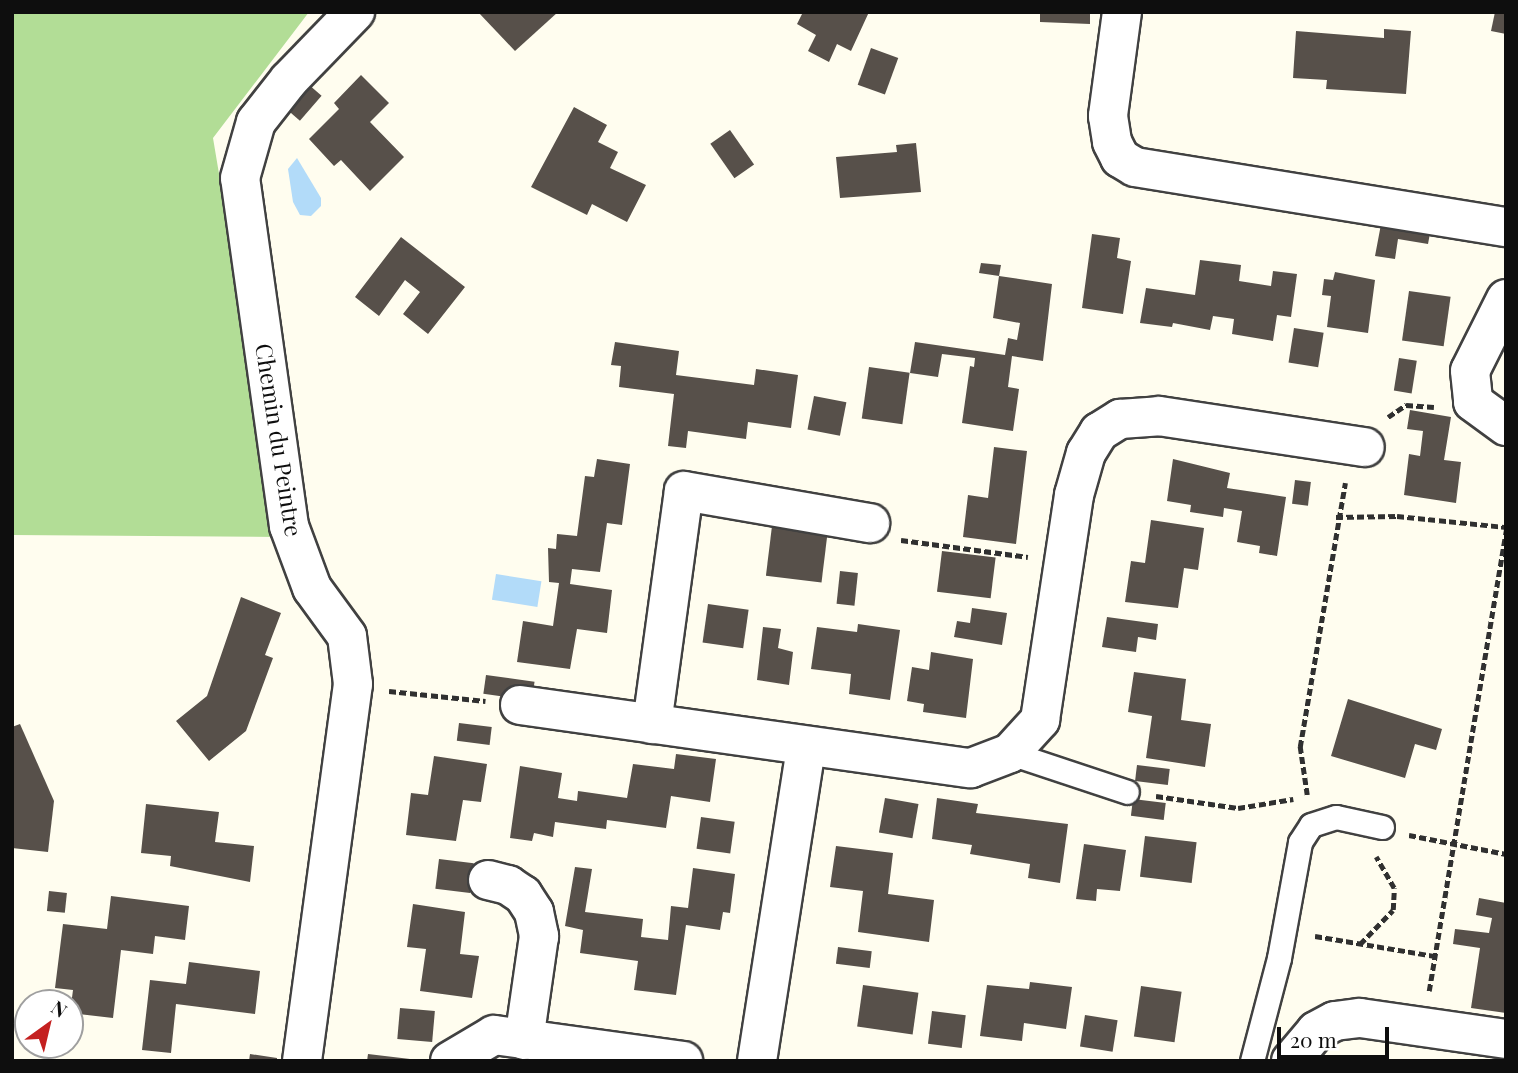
<!DOCTYPE html>
<style>
body{margin:0}
#map{position:relative;width:1518px;height:1073px;overflow:hidden;background:#fffdef;font-family:"Playfair Display",serif}
div>[style]{position:absolute}
.forest>*{inset:0;background:#b2dd96}
.water>*{inset:0;background:#b2dbf9;transform-origin:0 0}
.building>*{inset:0;background:#57504a;transform-origin:0 0}
.path>*{height:4.5px;margin-top:-2.25px;transform-origin:0;background:repeating-linear-gradient(90deg,#303030 0 7px,transparent 0 10.5px)}
.roads{filter:drop-shadow(2px 0 #414141) drop-shadow(-2px 0 #414141) drop-shadow(0 2px #414141) drop-shadow(0 -2px #414141)}
.service>*{height:23px;margin:-11.5px;padding:0 11.5px;transform-origin:11.5px;border-radius:11.5px;background:#fff}
.minor>*{height:38px;margin:-19px;padding:0 19px;transform-origin:19px;border-radius:19px;background:#fff}
span{translate:-50% -50%;white-space:nowrap;text-align:center;line-height:1.15;-webkit-text-stroke:7px #fff;paint-order:stroke}
.street-label{font-size:23px;color:#0e0e0e}
.frame{position:absolute;inset:0;border:14px solid #0e0e0e;pointer-events:none}
.north{position:absolute;left:14px;top:989px;width:70px;height:70px;box-sizing:border-box;background:#fff;border:2px solid #9f9f9f;border-radius:50%;rotate:34deg;font-size:19px;font-weight:700;line-height:28px;text-align:center;color:#0e0e0e}
.north::after{content:'';display:block;margin:auto;width:24px;height:32px;background:#c42020;clip-path:polygon(50% 0,100% 100%,50% 72%,0 100%)}
.scale{position:absolute;left:1277px;top:1027px;width:112px;height:32px;box-sizing:border-box;border:4px solid #0e0e0e;border-top:0;padding-left:9px;font-size:21px;line-height:24px;white-space:nowrap;color:#0e0e0e;-webkit-text-stroke:5px #fff;paint-order:stroke}
</style>
<div id="map">
<div class="forest">
<div style="clip-path:polygon(12px 12px,309px 12px,213px 138px,280px 537px,12px 535px)"></div>
</div>
<div class="water">
<div style="clip-path:polygon(297px 158px,321px 198px,321px 206px,311px 216px,300px 215px,293px 202px,288px 169px)"></div>
<div style="left:496px;top:574px;width:46px;height:26px;rotate:9deg"></div>
</div>
<div class="building">
<div style="clip-path:polygon(478px 12px,558px 12px,515px 51px)"></div>
<div style="clip-path:polygon(803px 12px,869px 12px,851px 51px,837px 44px,829px 62px,808px 51px,816px 35px,797px 24px)"></div>
<div style="clip-path:polygon(1040px 12px,1090px 12px,1090px 24px,1040px 22px)"></div>
<div style="clip-path:polygon(1495px 12px,1506px 12px,1506px 34px,1491px 31px)"></div>
<div style="clip-path:polygon(1384px 29px,1411px 31px,1406px 94px,1326px 89px,1327px 80px,1293px 78px,1296px 31px,1384px 38px)"></div>
<div style="left:871px;top:48px;width:29px;height:39px;rotate:20deg"></div>
<div style="clip-path:polygon(361px 75px,389px 103px,370px 122px,404px 157px,370px 191px,341px 160px,334px 166px,309px 139px,339px 109px,334px 103px)"></div>
<div style="left:308px;top:84px;width:18px;height:33px;rotate:41deg"></div>
<div style="clip-path:polygon(574px 107px,607px 125px,598px 142px,618px 152px,610px 168px,646px 185px,627px 222px,592px 204px,587px 215px,531px 187px)"></div>
<div style="left:730px;top:130px;width:42px;height:24px;rotate:55deg"></div>
<div style="clip-path:polygon(916px 143px,921px 192px,840px 198px,836px 157px,897px 152px,896px 145px)"></div>
<div style="clip-path:polygon(1382px 219px,1431px 228px,1428px 244px,1398px 239px,1395px 259px,1375px 256px)"></div>
<div style="clip-path:polygon(1092px 234px,1120px 238px,1117px 258px,1131px 261px,1123px 314px,1082px 308px)"></div>
<div style="clip-path:polygon(401px 237px,465px 287px,428px 334px,403px 314px,420px 292px,405px 280px,379px 316px,355px 297px)"></div>
<div style="clip-path:polygon(1200px 260px,1241px 265px,1239px 281px,1271px 286px,1273px 271px,1297px 274px,1291px 317px,1277px 315px,1273px 341px,1232px 334px,1234px 319px,1213px 316px,1210px 330px,1173px 323px,1172px 327px,1140px 323px,1146px 288px,1195px 295px)"></div>
<div style="clip-path:polygon(981px 263px,1001px 265px,999px 276px,1052px 284px,1043px 361px,1012px 356px,1008px 387px,1019px 389px,1013px 431px,962px 423px,970px 366px,974px 367px,975px 358px,942px 354px,938px 377px,910px 373px,915px 342px,1005px 355px,1008px 338px,1017px 340px,1020px 323px,993px 318px,999px 276px,979px 273px)"></div>
<div style="clip-path:polygon(1335px 272px,1375px 280px,1368px 333px,1327px 327px,1331px 296px,1322px 295px,1324px 279px,1333px 280px)"></div>
<div style="left:1409px;top:291px;width:42px;height:50px;rotate:8deg"></div>
<div style="left:1294px;top:328px;width:30px;height:35px;rotate:9deg"></div>
<div style="clip-path:polygon(615px 342px,679px 351px,676px 375px,754px 385px,756px 369px,798px 375px,791px 428px,748px 422px,746px 439px,688px 431px,686px 448px,668px 446px,674px 394px,619px 387px,621px 366px,611px 365px)"></div>
<div style="left:1399px;top:358px;width:18px;height:33px;rotate:9deg"></div>
<div style="left:869px;top:367px;width:41px;height:52px;rotate:8deg"></div>
<div style="left:814px;top:396px;width:33px;height:34px;rotate:11deg"></div>
<div style="clip-path:polygon(1410px 410px,1451px 417px,1444px 460px,1461px 462px,1456px 503px,1404px 495px,1409px 454px,1420px 456px,1423px 431px,1407px 429px)"></div>
<div style="clip-path:polygon(994px 447px,1027px 451px,1016px 544px,963px 537px,968px 495px,988px 498px)"></div>
<div style="clip-path:polygon(597px 459px,630px 464px,622px 525px,607px 523px,600px 572px,572px 569px,570px 584px,612px 590px,607px 633px,577px 629px,570px 669px,517px 662px,523px 621px,553px 626px,559px 583px,549px 582px,548px 548px,556px 549px,557px 534px,577px 536px,585px 476px,594px 477px)"></div>
<div style="clip-path:polygon(1173px 459px,1230px 473px,1227px 488px,1286px 497px,1277px 556px,1259px 553px,1260px 546px,1237px 542px,1242px 511px,1224px 508px,1223px 517px,1190px 512px,1191px 505px,1167px 501px)"></div>
<div style="left:1295px;top:480px;width:16px;height:24px;rotate:7deg"></div>
<div style="clip-path:polygon(1151px 520px,1204px 528px,1198px 570px,1184px 568px,1178px 608px,1125px 602px,1131px 561px,1145px 563px)"></div>
<div style="left:772px;top:526px;width:56px;height:50px;rotate:7deg"></div>
<div style="left:942px;top:551px;width:54px;height:41px;rotate:7deg"></div>
<div style="left:840px;top:571px;width:18px;height:33px;rotate:6deg"></div>
<div style="clip-path:polygon(241px 597px,281px 613px,265px 655px,273px 658px,246px 731px,209px 761px,176px 721px,207px 696px)"></div>
<div style="left:708px;top:604px;width:41px;height:39px;rotate:8deg"></div>
<div style="clip-path:polygon(972px 608px,1007px 613px,1002px 645px,954px 637px,957px 621px,970px 623px)"></div>
<div style="clip-path:polygon(1107px 617px,1158px 624px,1156px 640px,1138px 637px,1136px 652px,1102px 647px)"></div>
<div style="clip-path:polygon(858px 624px,900px 630px,890px 700px,849px 694px,851px 674px,811px 669px,817px 627px,857px 632px)"></div>
<div style="clip-path:polygon(763px 627px,781px 629px,778px 648px,793px 652px,789px 685px,757px 680px)"></div>
<div style="clip-path:polygon(931px 652px,973px 659px,966px 718px,923px 712px,924px 704px,907px 701px,912px 667px,929px 670px)"></div>
<div style="clip-path:polygon(1134px 672px,1186px 679px,1181px 720px,1211px 724px,1205px 767px,1146px 758px,1152px 716px,1128px 712px)"></div>
<div style="left:486px;top:675px;width:49px;height:19px;rotate:8deg"></div>
<div style="clip-path:polygon(1348px 699px,1442px 729px,1436px 750px,1415px 744px,1405px 778px,1331px 756px)"></div>
<div style="left:459px;top:723px;width:33px;height:18px;rotate:7deg"></div>
<div style="clip-path:polygon(20px 724px,54px 801px,48px 852px,12px 848px,12px 727px)"></div>
<div style="clip-path:polygon(676px 754px,716px 759px,710px 802px,671px 796px,666px 828px,607px 820px,606px 829px,555px 822px,553px 837px,534px 833px,532px 841px,510px 838px,520px 766px,562px 773px,558px 798px,577px 801px,578px 791px,627px 798px,633px 764px,674px 769px)"></div>
<div style="clip-path:polygon(434px 756px,487px 764px,481px 802px,463px 800px,456px 841px,406px 835px,411px 793px,428px 795px)"></div>
<div style="left:1137px;top:765px;width:33px;height:16px;rotate:7deg"></div>
<div style="left:885px;top:798px;width:34px;height:35px;rotate:10deg"></div>
<div style="clip-path:polygon(937px 798px,978px 804px,976px 813px,1068px 824px,1060px 883px,1028px 878px,1030px 864px,970px 854px,972px 845px,932px 839px)"></div>
<div style="left:1133px;top:799px;width:33px;height:17px;rotate:7deg"></div>
<div style="clip-path:polygon(146px 804px,219px 812px,215px 842px,254px 846px,250px 882px,170px 866px,171px 856px,141px 853px)"></div>
<div style="left:701px;top:817px;width:34px;height:32px;rotate:8deg"></div>
<div style="left:1145px;top:836px;width:52px;height:41px;rotate:7deg"></div>
<div style="clip-path:polygon(1084px 844px,1126px 850px,1120px 891px,1097px 889px,1096px 901px,1076px 899px)"></div>
<div style="clip-path:polygon(836px 846px,893px 853px,888px 894px,934px 900px,929px 942px,858px 932px,863px 891px,830px 887px)"></div>
<div style="left:439px;top:859px;width:35px;height:30px;rotate:7deg"></div>
<div style="clip-path:polygon(575px 867px,592px 869px,585px 912px,643px 919px,641px 937px,668px 940px,671px 906px,688px 908px,693px 868px,735px 874px,730px 913px,723px 912px,720px 930px,686px 925px,676px 995px,634px 990px,638px 961px,580px 953px,583px 930px,565px 926px)"></div>
<div style="left:49px;top:891px;width:18px;height:20px;rotate:6deg"></div>
<div style="clip-path:polygon(111px 896px,189px 906px,185px 940px,155px 936px,153px 954px,121px 950px,113px 1018px,70px 1013px,73px 990px,55px 988px,63px 924px,107px 929px)"></div>
<div style="clip-path:polygon(1479px 898px,1506px 903px,1506px 1013px,1471px 1008px,1480px 948px,1453px 944px,1455px 929px,1489px 933px,1492px 918px,1476px 915px)"></div>
<div style="clip-path:polygon(413px 904px,465px 912px,460px 954px,479px 956px,472px 998px,420px 991px,426px 949px,407px 947px)"></div>
<div style="left:838px;top:947px;width:34px;height:17px;rotate:7deg"></div>
<div style="clip-path:polygon(189px 962px,260px 971px,255px 1014px,176px 1004px,171px 1053px,142px 1050px,150px 980px,186px 984px)"></div>
<div style="clip-path:polygon(1030px 982px,1072px 987px,1066px 1029px,1024px 1023px,1022px 1041px,980px 1036px,987px 985px,1029px 989px)"></div>
<div style="left:863px;top:985px;width:56px;height:42px;rotate:8deg"></div>
<div style="left:1141px;top:986px;width:41px;height:51px;rotate:8deg"></div>
<div style="left:400px;top:1008px;width:35px;height:31px;rotate:5deg"></div>
<div style="left:932px;top:1011px;width:34px;height:33px;rotate:7deg"></div>
<div style="left:1085px;top:1015px;width:33px;height:32px;rotate:9deg"></div>
<div style="clip-path:polygon(250px 1054px,277px 1058px,277px 1061px,249px 1061px)"></div>
<div style="clip-path:polygon(368px 1054px,410px 1059px,410px 1061px,367px 1061px)"></div>
</div>
<div class="path">
<div style="left:1388px;top:417px;width:22px;rotate:-34deg"></div>
<div style="left:1406px;top:405px;width:28px;rotate:4deg"></div>
<div style="left:1336px;top:517px;width:61px;rotate:-0.9deg"></div>
<div style="left:1397px;top:516px;width:110px;rotate:5.8deg"></div>
<div style="left:901px;top:540px;width:128px;rotate:7.6deg"></div>
<div style="left:389px;top:691px;width:97px;rotate:5.9deg"></div>
<div style="left:1307px;top:795px;width:49px;rotate:-98.3deg"></div>
<div style="left:1300px;top:747px;width:268px;rotate:-80.3deg"></div>
<div style="left:1156px;top:796px;width:83px;rotate:8.3deg"></div>
<div style="left:1238px;top:808px;width:56px;rotate:-9.3deg"></div>
<div style="left:1409px;top:835px;width:99px;rotate:11.1deg"></div>
<div style="left:1315px;top:936px;width:122px;rotate:9.5deg"></div>
<div style="left:1360px;top:944px;width:47px;rotate:-45.9deg"></div>
<div style="left:1393px;top:910px;width:22px;rotate:-87deg"></div>
<div style="left:1394px;top:888px;width:36px;rotate:-120deg"></div>
<div style="left:1429px;top:991px;width:468px;rotate:-80.5deg"></div>
</div>
<div class="roads">
<div class="service">
<div style="left:1010px;top:753px;width:123px;rotate:18.4deg"></div>
<div style="left:1252px;top:1061px;width:106px;rotate:-75.3deg"></div>
<div style="left:1279px;top:958px;width:118px;rotate:-79.7deg"></div>
<div style="left:1300px;top:842px;width:20px;rotate:-57deg"></div>
<div style="left:1311px;top:825px;width:26px;rotate:-18deg"></div>
<div style="left:1336px;top:817px;width:47px;rotate:12.3deg"></div>
</div>
<div class="minor">
<div style="left:1122px;top:12px;width:105px;rotate:97.7deg"></div>
<div style="left:1108px;top:116px;width:26px;rotate:81deg"></div>
<div style="left:1112px;top:142px;width:18px;rotate:63deg"></div>
<div style="left:1120px;top:158px;width:17px;rotate:31deg"></div>
<div style="left:1135px;top:167px;width:376px;rotate:9.2deg"></div>
<div style="left:1506px;top:299px;width:80px;rotate:116.6deg"></div>
<div style="left:1470px;top:371px;width:31px;rotate:84deg"></div>
<div style="left:1473px;top:402px;width:41px;rotate:36deg"></div>
<div style="left:520px;top:705px;width:455px;rotate:8deg"></div>
<div style="left:971px;top:768px;width:42px;rotate:-21deg"></div>
<div style="left:1010px;top:753px;width:45px;rotate:-47.7deg"></div>
<div style="left:1040px;top:720px;width:228px;rotate:-81.4deg"></div>
<div style="left:1074px;top:495px;width:44px;rotate:-74.1deg"></div>
<div style="left:1086px;top:453px;width:25px;rotate:-58deg"></div>
<div style="left:1099px;top:432px;width:25px;rotate:-32deg"></div>
<div style="left:1120px;top:419px;width:39px;rotate:-4deg"></div>
<div style="left:1159px;top:416px;width:208px;rotate:8.6deg"></div>
<div style="left:652px;top:724px;width:235px;rotate:-82.2deg"></div>
<div style="left:684px;top:491px;width:189px;rotate:9.8deg"></div>
<div style="left:488px;top:880px;width:21px;rotate:14deg"></div>
<div style="left:508px;top:885px;width:18px;rotate:34deg"></div>
<div style="left:523px;top:895px;width:20px;rotate:57deg"></div>
<div style="left:534px;top:912px;width:25px;rotate:78deg"></div>
<div style="left:539px;top:936px;width:105px;rotate:98.2deg"></div>
<div style="left:302px;top:1061px;width:380px;rotate:-82.3deg"></div>
<div style="left:353px;top:684px;width:48px;rotate:-97.1deg"></div>
<div style="left:347px;top:636px;width:59px;rotate:-126.1deg"></div>
<div style="left:312px;top:588px;width:66px;rotate:-110.4deg"></div>
<div style="left:289px;top:526px;width:351px;rotate:-98deg"></div>
<div style="left:240px;top:178px;width:58px;rotate:-74.1deg"></div>
<div style="left:256px;top:122px;width:53px;rotate:-51.8deg"></div>
<div style="left:289px;top:80px;width:95px;rotate:-45.9deg"></div>
<div style="left:450px;top:1061px;width:51px;rotate:-30.6deg"></div>
<div style="left:494px;top:1035px;width:191px;rotate:7.8deg"></div>
<div style="left:757px;top:1061px;width:318px;rotate:-81.1deg"></div>
<div style="left:1291px;top:1061px;width:39px;rotate:-50deg"></div>
<div style="left:1316px;top:1031px;width:21px;rotate:-28deg"></div>
<div style="left:1335px;top:1021px;width:25px;rotate:-7deg"></div>
<div style="left:1360px;top:1018px;width:148px;rotate:8.2deg"></div>
</div>
</div>
<div class="street-label">
<span style="left:279px;top:440px;rotate:81deg">Chemin du Peintre</span>
</div>
<div class="frame"></div>
<div class="north">N</div>
<div class="scale">20 m</div>
</div>
